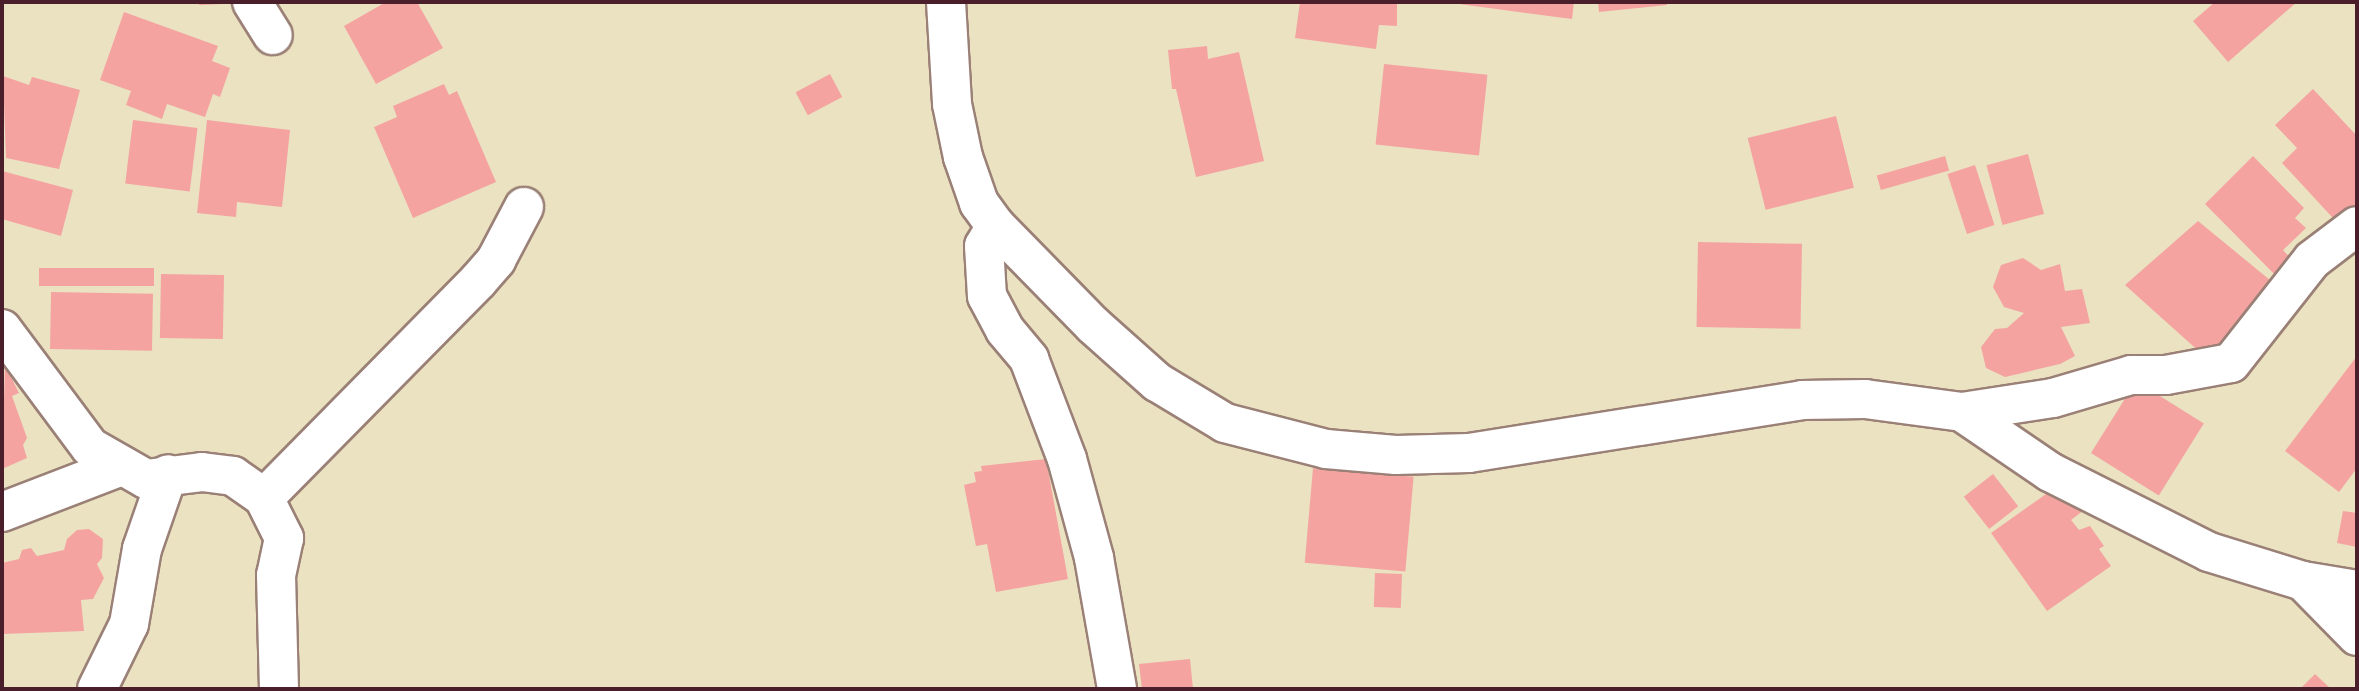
<!DOCTYPE html>
<style>
body{margin:0}
#map{position:relative;width:2359px;height:691px;overflow:hidden;background:#ebe2c1;font-family:"Indie Flower",sans-serif}
div>[style]{position:absolute}
.building>*{inset:0;background:#f4a3a1;transform-origin:0 0}
.roads{filter:drop-shadow(2px 0 #9a8076) drop-shadow(-2px 0 #9a8076) drop-shadow(0 2px #9a8076) drop-shadow(0 -2px #9a8076)}
.minor>*{height:38px;margin:-19px;padding:0 19px;transform-origin:19px;border-radius:19px;background:#fff}
span{translate:-50% -50%;white-space:nowrap;text-align:center;line-height:1.15;-webkit-text-stroke:7px #f7f3e8;paint-order:stroke}
.frame{position:absolute;inset:0;border:4px solid #4a1f2b;pointer-events:none}
</style>
<div id="map">
<div class="building">
<div style="clip-path:polygon(195px 2px,222px 2px,222px 4px,200px 5px)"></div>
<div style="clip-path:polygon(386px 2px,417px 2px,443px 48px,376px 84px,344px 26px)"></div>
<div style="clip-path:polygon(1300px 2px,1397px 2px,1397px 26px,1379px 25px,1376px 49px,1295px 38px)"></div>
<div style="clip-path:polygon(1444px 2px,1574px 2px,1572px 19px)"></div>
<div style="clip-path:polygon(1598px 2px,1667px 2px,1667px 5px,1599px 12px)"></div>
<div style="clip-path:polygon(2215px 2px,2297px 2px,2228px 62px,2193px 21px)"></div>
<div style="clip-path:polygon(124px 12px,218px 46px,212px 61px,230px 68px,220px 97px,213px 94px,205px 117px,167px 104px,162px 119px,126px 105px,131px 91px,100px 80px)"></div>
<div style="clip-path:polygon(1207px 46px,1208px 59px,1239px 52px,1264px 161px,1196px 177px,1176px 89px,1172px 89px,1168px 50px)"></div>
<div style="left:1384px;top:64px;width:104px;height:81px;rotate:6deg"></div>
<div style="left:830px;top:74px;width:26px;height:39px;rotate:62deg"></div>
<div style="clip-path:polygon(3px 76px,29px 85px,32px 77px,80px 90px,59px 169px,6px 158px)"></div>
<div style="clip-path:polygon(444px 84px,449px 95px,457px 91px,496px 182px,413px 218px,374px 127px,397px 117px,393px 106px)"></div>
<div style="clip-path:polygon(2313px 89px,2357px 136px,2357px 217px,2344px 230px,2282px 163px,2297px 148px,2275px 125px)"></div>
<div style="left:1836px;top:116px;width:74px;height:91px;rotate:76deg"></div>
<div style="left:133px;top:120px;width:65px;height:64px;rotate:7deg"></div>
<div style="clip-path:polygon(207px 120px,290px 130px,282px 207px,237px 202px,236px 217px,197px 213px)"></div>
<div style="left:2028px;top:154px;width:62px;height:43px;rotate:75deg"></div>
<div style="left:1945px;top:156px;width:15px;height:71px;rotate:74deg"></div>
<div style="clip-path:polygon(2253px 156px,2304px 208px,2295px 218px,2306px 228px,2283px 250px,2296px 264px,2280px 280px,2205px 204px)"></div>
<div style="left:1975px;top:165px;width:63px;height:29px;rotate:72deg"></div>
<div style="clip-path:polygon(2px 171px,73px 190px,61px 236px,2px 219px)"></div>
<div style="clip-path:polygon(2198px 221px,2276px 285px,2212px 363px,2125px 285px)"></div>
<div style="left:1698px;top:242px;width:104px;height:85px;rotate:1deg"></div>
<div style="clip-path:polygon(2023px 258px,2041px 270px,2060px 264px,2065px 291px,2082px 289px,2090px 323px,2061px 327px,2075px 356px,2060px 364px,2005px 377px,1986px 368px,1981px 347px,1995px 329px,2007px 328px,2024px 313px,2004px 307px,1993px 287px,2001px 265px)"></div>
<div style="left:39px;top:268px;width:115px;height:18px"></div>
<div style="left:161px;top:274px;width:63px;height:64px;rotate:1deg"></div>
<div style="left:51px;top:292px;width:102px;height:57px;rotate:1deg"></div>
<div style="clip-path:polygon(2357px 356px,2357px 468px,2339px 492px,2285px 451px)"></div>
<div style="clip-path:polygon(5px 365px,19px 393px,12px 396px,27px 438px,23px 445px,27px 458px,2px 469px)"></div>
<div style="left:2136px;top:381px;width:80px;height:85px;rotate:32deg"></div>
<div style="clip-path:polygon(1046px 459px,1068px 579px,996px 592px,987px 544px,976px 546px,964px 485px,976px 482px,974px 472px,982px 471px,981px 466px)"></div>
<div style="left:1313px;top:468px;width:101px;height:95px;rotate:5deg"></div>
<div style="left:1993px;top:474px;width:41px;height:37px;rotate:52deg"></div>
<div style="clip-path:polygon(2053px 489px,2088px 507px,2071px 520px,2079px 530px,2090px 526px,2104px 546px,2099px 549px,2111px 566px,2047px 611px,1991px 533px)"></div>
<div style="clip-path:polygon(2343px 511px,2357px 513px,2357px 547px,2337px 543px)"></div>
<div style="clip-path:polygon(89px 529px,103px 539px,102px 558px,97px 564px,104px 578px,93px 599px,81px 600px,84px 631px,2px 634px,2px 563px,19px 559px,22px 550px,31px 548px,37px 556px,64px 550px,67px 539px,77px 530px)"></div>
<div style="left:1375px;top:573px;width:27px;height:34px;rotate:2deg"></div>
<div style="clip-path:polygon(1190px 659px,1193px 689px,1142px 689px,1139px 664px)"></div>
<div style="clip-path:polygon(2315px 674px,2331px 689px,2300px 689px)"></div>
</div>
<div class="roads">
<div class="minor">
<div style="left:252px;top:2px;width:39px;rotate:58deg"></div>
<div style="left:946px;top:2px;width:102px;rotate:86.6deg"></div>
<div style="left:952px;top:104px;width:54px;rotate:78.3deg"></div>
<div style="left:963px;top:157px;width:49px;rotate:70.8deg"></div>
<div style="left:979px;top:203px;width:29px;rotate:54deg"></div>
<div style="left:996px;top:226px;width:139px;rotate:45.6deg"></div>
<div style="left:1093px;top:325px;width:86px;rotate:41.7deg"></div>
<div style="left:1157px;top:382px;width:79px;rotate:31.1deg"></div>
<div style="left:1225px;top:423px;width:104px;rotate:14.4deg"></div>
<div style="left:1326px;top:449px;width:70px;rotate:4.9deg"></div>
<div style="left:1396px;top:455px;width:73px;rotate:-1.6deg"></div>
<div style="left:1469px;top:453px;width:337px;rotate:-9deg"></div>
<div style="left:1802px;top:400px;width:63px;rotate:-0.9deg"></div>
<div style="left:1865px;top:399px;width:98px;rotate:7.6deg"></div>
<div style="left:1962px;top:412px;width:107px;rotate:34.3deg"></div>
<div style="left:2050px;top:472px;width:178px;rotate:26.7deg"></div>
<div style="left:2209px;top:552px;width:98px;rotate:17.1deg"></div>
<div style="left:2303px;top:581px;width:55px;rotate:9.5deg"></div>
<div style="left:996px;top:226px;width:23px;rotate:121deg"></div>
<div style="left:984px;top:246px;width:50px;rotate:86.6deg"></div>
<div style="left:987px;top:296px;width:38px;rotate:62deg"></div>
<div style="left:1005px;top:330px;width:38px;rotate:50deg"></div>
<div style="left:1029px;top:359px;width:107px;rotate:69.2deg"></div>
<div style="left:1067px;top:459px;width:103px;rotate:74.7deg"></div>
<div style="left:1094px;top:558px;width:133px;rotate:80deg"></div>
<div style="left:2px;top:329px;width:147px;rotate:53.3deg"></div>
<div style="left:90px;top:447px;width:64px;rotate:29.7deg"></div>
<div style="left:146px;top:479px;width:56px;rotate:-7.1deg"></div>
<div style="left:202px;top:472px;width:31px;rotate:7deg"></div>
<div style="left:233px;top:476px;width:38px;rotate:35deg"></div>
<div style="left:264px;top:498px;width:45px;rotate:63.4deg"></div>
<div style="left:284px;top:538px;width:38px;rotate:102deg"></div>
<div style="left:276px;top:575px;width:114px;rotate:88.5deg"></div>
<div style="left:1962px;top:412px;width:92px;rotate:-8.7deg"></div>
<div style="left:2053px;top:398px;width:81px;rotate:-16.4deg"></div>
<div style="left:2131px;top:375px;width:35px"></div>
<div style="left:2166px;top:375px;width:66px;rotate:-10.5deg"></div>
<div style="left:2231px;top:363px;width:131px;rotate:-51.8deg"></div>
<div style="left:2312px;top:260px;width:56px;rotate:-37.1deg"></div>
<div style="left:264px;top:498px;width:305px;rotate:-45.4deg"></div>
<div style="left:478px;top:281px;width:28px;rotate:-49deg"></div>
<div style="left:496px;top:260px;width:60px;rotate:-62.2deg"></div>
<div style="left:2px;top:512px;width:129px;rotate:-21deg"></div>
<div style="left:2303px;top:581px;width:77px;rotate:45.5deg"></div>
<div style="left:97px;top:689px;width:72px;rotate:-63.8deg"></div>
<div style="left:129px;top:624px;width:76px;rotate:-80.2deg"></div>
<div style="left:142px;top:549px;width:79px;rotate:-70.9deg"></div>
</div>
</div>
<div class="frame"></div>
</div>
